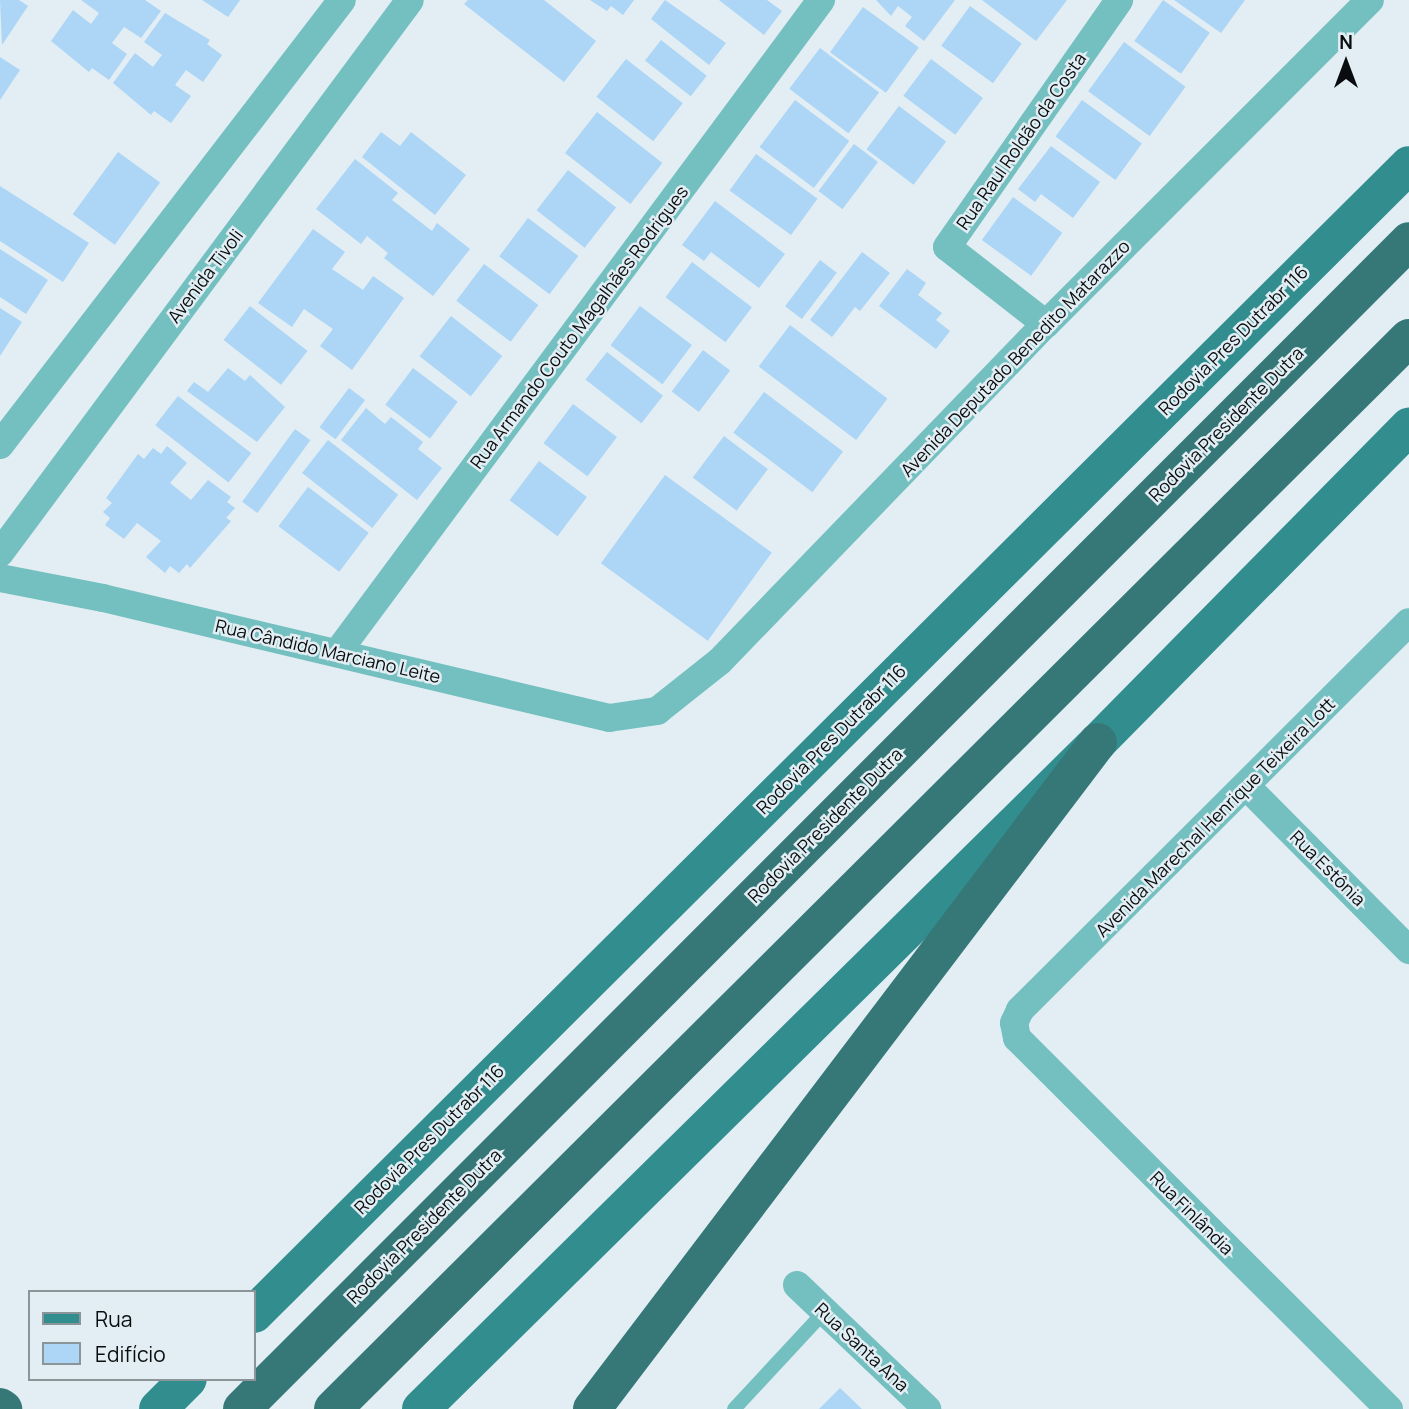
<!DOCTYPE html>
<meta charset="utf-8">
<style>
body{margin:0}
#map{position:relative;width:1409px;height:1409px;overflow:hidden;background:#e2eef3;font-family:Manrope,sans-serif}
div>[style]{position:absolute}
.building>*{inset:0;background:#acd5f6;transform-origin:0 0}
.service>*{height:14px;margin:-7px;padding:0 7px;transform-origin:7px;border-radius:7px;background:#74bfbf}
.minor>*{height:28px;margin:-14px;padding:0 14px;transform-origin:14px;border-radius:14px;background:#74bfbf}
.primary>*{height:38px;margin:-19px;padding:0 19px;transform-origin:19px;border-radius:19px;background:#328d8e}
.motorway>*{height:38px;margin:-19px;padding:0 19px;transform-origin:19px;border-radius:19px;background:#367878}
span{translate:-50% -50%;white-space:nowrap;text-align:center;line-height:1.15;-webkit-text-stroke:5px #e2eef3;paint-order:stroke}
.street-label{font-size:18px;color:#090d0f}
.legend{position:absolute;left:28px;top:1290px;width:228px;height:91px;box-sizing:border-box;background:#e2eef3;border:2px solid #8b9498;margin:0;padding:9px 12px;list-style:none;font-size:21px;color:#090d0f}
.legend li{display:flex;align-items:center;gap:14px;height:35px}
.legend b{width:35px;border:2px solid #8b9498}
.north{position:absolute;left:1311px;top:28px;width:70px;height:70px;-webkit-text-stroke:5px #e2eef3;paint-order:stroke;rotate:0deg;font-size:19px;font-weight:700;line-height:28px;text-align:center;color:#090d0f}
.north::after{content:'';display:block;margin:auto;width:24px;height:32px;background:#090d0f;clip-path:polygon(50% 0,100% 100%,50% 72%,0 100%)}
</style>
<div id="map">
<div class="building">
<div style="clip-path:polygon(0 0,19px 0,28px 6px,2px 45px)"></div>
<div style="clip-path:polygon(81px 0,145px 0,161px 11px,141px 38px,124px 27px,112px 43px,127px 54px,109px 80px,92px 68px,89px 72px,51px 41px,73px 10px,91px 24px,99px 13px)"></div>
<div style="clip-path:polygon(202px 0,240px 0,228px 17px)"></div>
<div style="clip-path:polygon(468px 0,544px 0,596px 41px,564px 82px,464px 4px)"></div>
<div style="clip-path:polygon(590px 0,634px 0,623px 15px,611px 6px,607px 11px)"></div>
<div style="clip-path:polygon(665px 0,726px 43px,709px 65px,651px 19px)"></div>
<div style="clip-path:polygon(719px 0,767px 0,782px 11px,764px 35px)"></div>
<div style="clip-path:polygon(876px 0,955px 0,924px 41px,905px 26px,912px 17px,898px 6px,891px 16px)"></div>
<div style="clip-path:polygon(982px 0,1067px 0,1036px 41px)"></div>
<div style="left:1163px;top:0;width:57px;height:50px;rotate:35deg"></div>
<div style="clip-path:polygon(1174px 0,1245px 0,1221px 33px)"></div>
<div style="left:970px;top:6px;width:64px;height:49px;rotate:36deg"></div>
<div style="left:863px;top:7px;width:69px;height:56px;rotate:36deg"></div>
<div style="clip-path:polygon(165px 13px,210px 40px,207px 44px,222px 55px,203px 82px,186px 70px,175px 85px,191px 96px,171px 123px,154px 111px,151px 115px,113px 83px,135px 53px,153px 67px,162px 55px,144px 42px)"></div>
<div style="left:661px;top:40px;width:58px;height:26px;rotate:38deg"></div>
<div style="left:1124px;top:42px;width:76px;height:61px;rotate:36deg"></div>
<div style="left:820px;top:48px;width:74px;height:51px;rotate:37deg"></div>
<div style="clip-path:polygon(0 57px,20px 70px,0 100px)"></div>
<div style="left:626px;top:59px;width:72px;height:48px;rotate:38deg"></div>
<div style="left:931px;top:59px;width:65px;height:46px;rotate:37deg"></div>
<div style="left:795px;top:100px;width:68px;height:59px;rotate:37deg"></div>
<div style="left:1082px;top:100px;width:74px;height:45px;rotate:36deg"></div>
<div style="left:899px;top:106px;width:59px;height:54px;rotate:37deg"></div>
<div style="left:597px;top:112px;width:83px;height:52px;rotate:38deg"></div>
<div style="clip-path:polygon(381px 132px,400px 146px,411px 132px,466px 175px,435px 215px,362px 157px)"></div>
<div style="left:854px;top:144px;width:30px;height:59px;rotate:37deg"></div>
<div style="clip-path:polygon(1051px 146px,1100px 182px,1073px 218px,1041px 194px,1035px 202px,1018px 189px)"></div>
<div style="left:118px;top:152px;width:52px;height:77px;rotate:36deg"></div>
<div style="left:756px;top:154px;width:76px;height:45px;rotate:36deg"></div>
<div style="clip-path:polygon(355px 159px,398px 193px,392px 200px,432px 231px,437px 223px,470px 249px,433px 296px,384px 258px,388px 253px,367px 236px,361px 244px,316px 209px)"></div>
<div style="left:568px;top:170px;width:61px;height:51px;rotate:38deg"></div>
<div style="clip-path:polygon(0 186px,89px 243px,63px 282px,0 241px)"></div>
<div style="left:1013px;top:197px;width:61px;height:53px;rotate:36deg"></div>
<div style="clip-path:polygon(715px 201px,785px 254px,759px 288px,711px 252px,704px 261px,682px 245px)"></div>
<div style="left:528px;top:218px;width:63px;height:48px;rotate:37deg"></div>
<div style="clip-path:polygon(313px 229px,345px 252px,332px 269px,363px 290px,373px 276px,404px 298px,352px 370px,320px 346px,333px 329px,304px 309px,292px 327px,258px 303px)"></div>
<div style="clip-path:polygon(0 249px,48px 280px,26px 314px,0 297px)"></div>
<div style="clip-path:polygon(862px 252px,890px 273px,860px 311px,855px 307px,832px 337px,810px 320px)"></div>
<div style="left:820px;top:260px;width:21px;height:58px;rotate:37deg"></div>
<div style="left:692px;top:262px;width:75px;height:44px;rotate:37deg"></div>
<div style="left:484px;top:264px;width:68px;height:46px;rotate:37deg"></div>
<div style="clip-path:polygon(907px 269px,926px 283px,918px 295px,942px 313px,936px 320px,950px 331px,936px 349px,879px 306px)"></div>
<div style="left:250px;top:306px;width:73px;height:43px;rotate:38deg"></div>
<div style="left:640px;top:306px;width:65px;height:49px;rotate:37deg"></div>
<div style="clip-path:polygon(0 308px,22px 322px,0 356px)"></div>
<div style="left:451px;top:316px;width:65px;height:51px;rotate:38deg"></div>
<div style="left:790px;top:325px;width:122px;height:52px;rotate:37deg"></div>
<div style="left:703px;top:350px;width:34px;height:52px;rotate:37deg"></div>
<div style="left:607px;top:352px;width:71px;height:35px;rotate:38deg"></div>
<div style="clip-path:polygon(228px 368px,245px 381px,250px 375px,285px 407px,257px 442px,187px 391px,194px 382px,208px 392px)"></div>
<div style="left:413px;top:368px;width:56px;height:46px;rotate:37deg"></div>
<div style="left:349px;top:388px;width:20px;height:49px;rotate:37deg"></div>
<div style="left:764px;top:392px;width:99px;height:51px;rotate:37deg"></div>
<div style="left:178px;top:396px;width:93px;height:37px;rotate:38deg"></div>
<div style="left:573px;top:404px;width:55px;height:49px;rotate:37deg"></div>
<div style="clip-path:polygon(366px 408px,385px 424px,391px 417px,423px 442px,418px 449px,442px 468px,417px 500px,341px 440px)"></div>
<div style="left:295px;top:429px;width:19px;height:90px;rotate:36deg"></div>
<div style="left:724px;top:436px;width:55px;height:52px;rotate:37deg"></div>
<div style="left:328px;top:440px;width:89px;height:42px;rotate:38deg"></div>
<div style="clip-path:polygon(167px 446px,187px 463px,170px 483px,191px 500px,208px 480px,231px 497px,227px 502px,235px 508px,226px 518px,231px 521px,190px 568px,187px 564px,179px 573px,170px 566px,165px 573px,146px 557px,161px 541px,137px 523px,124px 539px,105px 525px,110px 518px,103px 512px,112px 503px,106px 498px,138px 454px,144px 459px,153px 448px,161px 454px)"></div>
<div style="left:539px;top:461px;width:60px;height:49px;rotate:37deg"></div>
<div style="left:665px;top:475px;width:132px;height:109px;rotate:36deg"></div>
<div style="left:308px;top:487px;width:76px;height:49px;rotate:37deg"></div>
<div style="clip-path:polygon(840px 1388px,862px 1409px,819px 1409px)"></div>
</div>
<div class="service">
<div style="left:734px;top:1409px;width:132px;rotate:-47.1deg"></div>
</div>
<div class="minor">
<div style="left:1046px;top:324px;width:125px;rotate:-142.1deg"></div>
<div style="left:947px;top:247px;width:301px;rotate:-55.1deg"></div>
<div style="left:0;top:445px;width:561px;rotate:-52.46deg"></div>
<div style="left:0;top:553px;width:688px;rotate:-53.45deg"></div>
<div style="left:0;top:578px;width:105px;rotate:11deg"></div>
<div style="left:103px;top:598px;width:520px;rotate:13.34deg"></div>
<div style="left:609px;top:718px;width:49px;rotate:-8.3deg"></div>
<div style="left:657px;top:711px;width:80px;rotate:-38.4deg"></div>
<div style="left:720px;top:661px;width:469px;rotate:-46deg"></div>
<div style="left:1046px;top:324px;width:458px;rotate:-45deg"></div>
<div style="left:337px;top:653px;width:813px;rotate:-53.45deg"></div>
<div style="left:1247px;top:787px;width:230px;rotate:45.2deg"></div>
<div style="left:797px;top:1285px;width:180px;rotate:43.6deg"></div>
<div style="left:1389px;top:1409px;width:525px;rotate:-135.08deg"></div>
<div style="left:1017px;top:1038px;width:15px;rotate:-101deg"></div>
<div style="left:1014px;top:1023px;width:14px;rotate:-65deg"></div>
<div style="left:1020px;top:1010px;width:549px;rotate:-44.93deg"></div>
</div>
<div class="primary">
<div style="left:254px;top:1314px;width:1629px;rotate:-44.85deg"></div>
<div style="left:158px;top:1409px;width:42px;rotate:-45deg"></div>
<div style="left:421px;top:1409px;width:950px;rotate:-44.57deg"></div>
<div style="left:1098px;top:742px;width:443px;rotate:-45.4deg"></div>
</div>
<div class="motorway">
<div style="left:0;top:1407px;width:4px;rotate:34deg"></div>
<div style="left:242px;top:1409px;width:1651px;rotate:-45.02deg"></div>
<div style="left:333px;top:1409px;width:1518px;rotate:-44.87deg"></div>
<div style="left:592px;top:1409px;width:837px;rotate:-52.82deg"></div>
</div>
<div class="street-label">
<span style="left:1021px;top:141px;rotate:-55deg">Rua Raul Roldão da Costa</span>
<span style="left:205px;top:276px;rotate:-53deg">Avenida Tivoli</span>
<span style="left:579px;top:327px;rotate:-53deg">Rua Armando Couto Magalhães Rodrigues</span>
<span style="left:1233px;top:340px;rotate:-45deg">Rodovia Pres Dutrabr 116</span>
<span style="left:1015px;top:358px;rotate:-46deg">Avenida Deputado Benedito Matarazzo</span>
<span style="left:1226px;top:424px;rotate:-45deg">Rodovia Presidente Dutra</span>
<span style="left:328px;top:651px;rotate:13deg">Rua Cândido Marciano Leite</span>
<span style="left:831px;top:739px;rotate:-45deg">Rodovia Pres Dutrabr 116</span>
<span style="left:1215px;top:817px;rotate:-45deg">Avenida Marechal Henrique Teixeira Lott</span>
<span style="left:825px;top:825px;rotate:-45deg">Rodovia Presidente Dutra</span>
<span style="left:1328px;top:868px;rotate:45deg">Rua Estônia</span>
<span style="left:429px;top:1139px;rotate:-45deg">Rodovia Pres Dutrabr 116</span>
<span style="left:1192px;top:1213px;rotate:45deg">Rua Finlândia</span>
<span style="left:424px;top:1226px;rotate:-45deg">Rodovia Presidente Dutra</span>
<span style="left:862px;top:1347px;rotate:43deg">Rua Santa Ana</span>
</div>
<ul class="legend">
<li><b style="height:9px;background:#328d8e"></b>Rua</li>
<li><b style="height:19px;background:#acd5f6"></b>Edifício</li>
</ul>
<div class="north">N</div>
</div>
